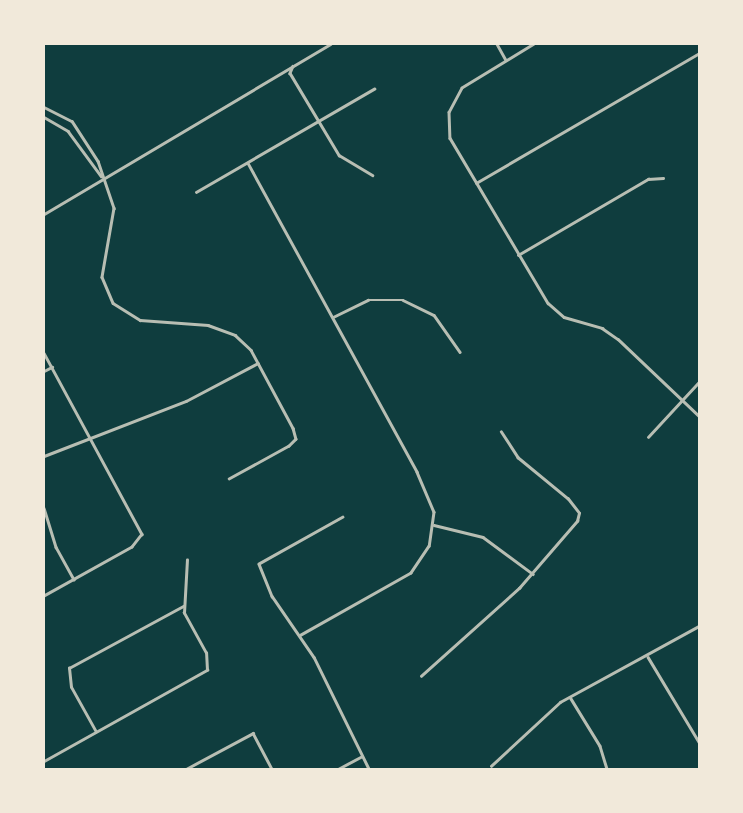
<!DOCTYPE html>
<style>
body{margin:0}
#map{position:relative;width:743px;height:813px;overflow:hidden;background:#0f3d3e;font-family:Raleway,sans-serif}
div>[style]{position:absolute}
.minor>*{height:2.5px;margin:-1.25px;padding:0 1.25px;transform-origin:1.25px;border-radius:1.25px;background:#b8beb3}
.tertiary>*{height:3px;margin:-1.5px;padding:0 1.5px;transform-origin:1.5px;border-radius:1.5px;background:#b8beb3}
span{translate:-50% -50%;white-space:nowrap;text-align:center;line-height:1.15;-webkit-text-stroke:4.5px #f1e9da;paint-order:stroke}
.frame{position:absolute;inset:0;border:45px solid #f1e9da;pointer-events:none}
</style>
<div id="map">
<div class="minor">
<div style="left:497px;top:44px;width:18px;rotate:61deg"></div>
<div style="left:534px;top:44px;width:84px;rotate:148.6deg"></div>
<div style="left:462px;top:88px;width:27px;rotate:118deg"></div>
<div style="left:449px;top:112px;width:26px;rotate:88deg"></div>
<div style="left:450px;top:138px;width:192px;rotate:59.3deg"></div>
<div style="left:548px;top:303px;width:21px;rotate:41deg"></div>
<div style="left:564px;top:317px;width:40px;rotate:16deg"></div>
<div style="left:602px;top:328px;width:19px;rotate:35deg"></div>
<div style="left:618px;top:339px;width:112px;rotate:43.5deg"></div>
<div style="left:293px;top:66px;width:8px;rotate:113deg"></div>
<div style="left:290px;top:73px;width:96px;rotate:59.1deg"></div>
<div style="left:339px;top:155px;width:39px;rotate:31deg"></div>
<div style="left:44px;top:107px;width:31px;rotate:27deg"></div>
<div style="left:72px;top:121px;width:48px;rotate:57deg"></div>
<div style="left:98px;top:161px;width:50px;rotate:71.2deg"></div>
<div style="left:114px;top:208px;width:70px;rotate:99.9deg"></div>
<div style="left:102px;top:277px;width:28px;rotate:67deg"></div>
<div style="left:113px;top:303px;width:32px;rotate:32deg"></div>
<div style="left:140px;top:320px;width:68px;rotate:4.2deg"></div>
<div style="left:208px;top:325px;width:29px;rotate:20deg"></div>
<div style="left:235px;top:335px;width:22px;rotate:43deg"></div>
<div style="left:251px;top:350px;width:89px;rotate:61.7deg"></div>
<div style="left:293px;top:428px;width:11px;rotate:75deg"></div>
<div style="left:296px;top:439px;width:10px;rotate:135deg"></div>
<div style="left:289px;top:446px;width:68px;rotate:151.2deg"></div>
<div style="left:44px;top:117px;width:28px;rotate:30deg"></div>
<div style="left:68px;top:131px;width:56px;rotate:53.7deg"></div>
<div style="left:248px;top:163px;width:352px;rotate:61.3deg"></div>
<div style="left:417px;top:472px;width:43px;rotate:67deg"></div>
<div style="left:434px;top:512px;width:34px;rotate:98deg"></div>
<div style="left:429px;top:546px;width:32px;rotate:124deg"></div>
<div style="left:411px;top:573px;width:126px;rotate:150.6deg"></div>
<div style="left:476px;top:183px;width:258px;rotate:-30.2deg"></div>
<div style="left:196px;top:192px;width:206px;rotate:-30.1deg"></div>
<div style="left:518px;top:255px;width:151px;rotate:-30.3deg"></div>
<div style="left:648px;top:179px;width:15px;rotate:-4deg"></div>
<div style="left:333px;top:317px;width:39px;rotate:-26deg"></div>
<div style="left:368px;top:300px;width:35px"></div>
<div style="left:403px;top:300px;width:34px;rotate:26deg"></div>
<div style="left:434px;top:315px;width:45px;rotate:54.9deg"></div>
<div style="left:44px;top:353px;width:206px;rotate:61.6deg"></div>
<div style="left:142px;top:534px;width:16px;rotate:128deg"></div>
<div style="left:132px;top:547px;width:101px;rotate:150.9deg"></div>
<div style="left:44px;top:371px;width:9px;rotate:-27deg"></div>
<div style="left:648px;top:437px;width:75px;rotate:-47.2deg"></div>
<div style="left:44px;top:456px;width:152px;rotate:-21.2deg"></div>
<div style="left:186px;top:401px;width:81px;rotate:-27.8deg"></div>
<div style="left:44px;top:508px;width:41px;rotate:72.9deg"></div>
<div style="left:56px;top:547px;width:37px;rotate:61deg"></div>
<div style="left:343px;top:517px;width:96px;rotate:150.8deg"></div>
<div style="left:259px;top:564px;width:35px;rotate:68deg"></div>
<div style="left:272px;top:596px;width:74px;rotate:55.5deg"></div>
<div style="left:314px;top:657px;width:125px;rotate:63.8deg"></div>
<div style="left:434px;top:525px;width:50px;rotate:13.8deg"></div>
<div style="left:483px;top:537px;width:62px;rotate:36.5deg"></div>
<div style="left:648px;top:657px;width:99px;rotate:59deg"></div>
<div style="left:421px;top:676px;width:132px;rotate:-41.9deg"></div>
<div style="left:519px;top:588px;width:89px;rotate:-49.1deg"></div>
<div style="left:577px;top:521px;width:8px;rotate:-76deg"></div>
<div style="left:579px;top:513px;width:18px;rotate:-128deg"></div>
<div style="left:568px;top:499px;width:65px;rotate:-140.6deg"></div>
<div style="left:518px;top:458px;width:31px;rotate:-123deg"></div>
<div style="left:570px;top:697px;width:57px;rotate:58.5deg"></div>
<div style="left:600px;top:746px;width:24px;rotate:73deg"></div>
<div style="left:96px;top:732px;width:51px;rotate:-119.1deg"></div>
<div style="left:71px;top:687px;width:19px;rotate:-96deg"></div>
<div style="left:69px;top:668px;width:130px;rotate:-28.5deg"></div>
<div style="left:44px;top:761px;width:187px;rotate:-29.2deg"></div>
<div style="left:207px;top:670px;width:17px;rotate:-93deg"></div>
<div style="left:206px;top:653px;width:46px;rotate:-118.8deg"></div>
<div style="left:184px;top:613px;width:53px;rotate:-86.8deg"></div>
<div style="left:491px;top:766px;width:94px;rotate:-42.8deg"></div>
<div style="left:560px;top:702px;width:158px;rotate:-28.7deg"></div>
<div style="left:186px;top:769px;width:76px;rotate:-28.2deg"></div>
<div style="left:253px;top:733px;width:41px;rotate:62.2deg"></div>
<div style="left:338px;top:769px;width:26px;rotate:-28deg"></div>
</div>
<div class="tertiary">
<div style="left:44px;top:214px;width:333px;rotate:-30.7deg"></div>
</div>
<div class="frame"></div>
</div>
